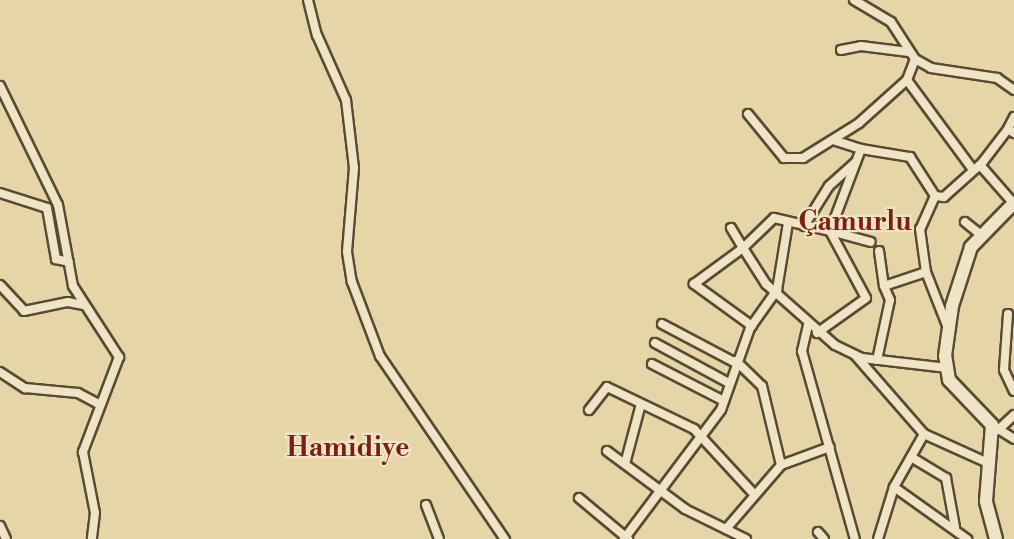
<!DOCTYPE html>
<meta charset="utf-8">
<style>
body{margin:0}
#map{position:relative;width:1014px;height:539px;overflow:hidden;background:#e6d5a6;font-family:"Libre Bodoni",serif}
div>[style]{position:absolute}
.roads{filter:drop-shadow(2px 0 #594a32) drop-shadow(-2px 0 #594a32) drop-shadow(0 2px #594a32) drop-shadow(0 -2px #594a32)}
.street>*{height:8px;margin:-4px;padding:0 4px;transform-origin:4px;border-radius:4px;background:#efe4c5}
.secondary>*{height:12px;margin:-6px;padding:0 6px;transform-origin:6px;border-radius:6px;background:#efe4c5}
span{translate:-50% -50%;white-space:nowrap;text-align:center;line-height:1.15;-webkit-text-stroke:4.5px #efe4c5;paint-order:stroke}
.district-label{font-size:27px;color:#7a1f14;font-weight:700}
</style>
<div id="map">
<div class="roads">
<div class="street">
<div style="left:308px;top:0;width:36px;rotate:76deg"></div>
<div style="left:317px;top:35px;width:71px;rotate:66deg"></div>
<div style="left:346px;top:100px;width:68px;rotate:83.3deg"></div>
<div style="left:354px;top:168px;width:84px;rotate:94.8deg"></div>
<div style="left:347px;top:252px;width:30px;rotate:81deg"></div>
<div style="left:352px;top:282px;width:79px;rotate:69.3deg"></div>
<div style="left:380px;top:356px;width:222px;rotate:55.7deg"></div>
<div style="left:854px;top:0;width:43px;rotate:30.7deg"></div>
<div style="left:891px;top:22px;width:44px;rotate:57deg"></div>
<div style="left:841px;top:50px;width:20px;rotate:-11deg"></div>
<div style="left:861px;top:46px;width:48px;rotate:7.1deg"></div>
<div style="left:907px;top:80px;width:112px;rotate:53.7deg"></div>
<div style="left:0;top:86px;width:132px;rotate:64deg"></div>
<div style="left:58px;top:205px;width:82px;rotate:79.5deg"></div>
<div style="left:73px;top:286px;width:85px;rotate:57.1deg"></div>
<div style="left:119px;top:357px;width:102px;rotate:110.8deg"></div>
<div style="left:83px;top:452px;width:62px;rotate:78.9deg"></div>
<div style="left:95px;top:513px;width:26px;rotate:97deg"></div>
<div style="left:748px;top:114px;width:57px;rotate:50.7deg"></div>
<div style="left:784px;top:158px;width:19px"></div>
<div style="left:803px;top:158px;width:66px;rotate:-32deg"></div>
<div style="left:859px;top:123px;width:64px;rotate:-41.9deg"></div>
<div style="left:907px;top:80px;width:22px;rotate:-69deg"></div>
<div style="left:915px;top:59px;width:18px;rotate:29deg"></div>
<div style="left:931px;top:68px;width:67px;rotate:8.6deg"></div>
<div style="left:997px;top:78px;width:21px;rotate:35deg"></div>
<div style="left:1014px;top:117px;width:13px;rotate:117deg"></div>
<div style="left:1008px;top:129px;width:7px;rotate:34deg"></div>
<div style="left:861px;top:149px;width:50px;rotate:9.3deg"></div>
<div style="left:910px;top:157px;width:46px;rotate:57.3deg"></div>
<div style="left:935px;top:196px;width:36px;rotate:114deg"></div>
<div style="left:920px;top:229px;width:43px;rotate:82.1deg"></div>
<div style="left:926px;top:272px;width:60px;rotate:68.6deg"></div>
<div style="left:980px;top:165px;width:52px;rotate:48.9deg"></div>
<div style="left:0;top:193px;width:49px;rotate:17.7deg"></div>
<div style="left:47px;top:208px;width:52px;rotate:80deg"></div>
<div style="left:56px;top:259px;width:13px;rotate:13deg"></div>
<div style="left:935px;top:196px;width:9px;rotate:6deg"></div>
<div style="left:944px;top:197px;width:51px;rotate:-41.8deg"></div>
<div style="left:982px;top:163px;width:43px;rotate:-52.6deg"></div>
<div style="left:965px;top:222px;width:19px;rotate:39deg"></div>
<div style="left:804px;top:226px;width:47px;rotate:-58deg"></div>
<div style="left:829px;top:186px;width:36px;rotate:-42deg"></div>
<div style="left:731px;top:228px;width:23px;rotate:59deg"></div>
<div style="left:743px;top:248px;width:43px;rotate:-44.1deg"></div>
<div style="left:774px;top:218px;width:57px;rotate:13.1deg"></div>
<div style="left:830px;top:231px;width:88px;rotate:-69.3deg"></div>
<div style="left:861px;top:149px;width:28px;rotate:-162deg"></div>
<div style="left:830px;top:231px;width:42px;rotate:15deg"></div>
<div style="left:879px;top:251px;width:35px;rotate:82deg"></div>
<div style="left:0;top:285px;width:35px;rotate:47deg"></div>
<div style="left:24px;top:311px;width:45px;rotate:-11.6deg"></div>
<div style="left:68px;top:302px;width:16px;rotate:11deg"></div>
<div style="left:1008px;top:314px;width:56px;rotate:94.1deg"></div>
<div style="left:1004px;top:370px;width:23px;rotate:65deg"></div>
<div style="left:662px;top:324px;width:84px;rotate:27.8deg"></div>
<div style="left:808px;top:325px;width:27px;rotate:103deg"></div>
<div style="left:802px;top:351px;width:195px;rotate:74.3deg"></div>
<div style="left:752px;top:326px;width:72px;rotate:-144.1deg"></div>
<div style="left:694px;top:284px;width:61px;rotate:-36.3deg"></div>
<div style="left:743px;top:248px;width:43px;rotate:57.4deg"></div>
<div style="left:766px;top:284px;width:92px;rotate:41.5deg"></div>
<div style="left:835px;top:345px;width:30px;rotate:26deg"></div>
<div style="left:862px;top:358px;width:86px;rotate:6.7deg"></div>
<div style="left:817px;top:333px;width:60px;rotate:-35.5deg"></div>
<div style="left:866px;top:298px;width:76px;rotate:-118.2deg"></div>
<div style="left:655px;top:343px;width:84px;rotate:28.4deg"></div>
<div style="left:856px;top:356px;width:103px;rotate:48.9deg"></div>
<div style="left:924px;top:434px;width:61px;rotate:119.5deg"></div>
<div style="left:894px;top:487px;width:54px;rotate:107.1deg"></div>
<div style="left:877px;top:360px;width:61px;rotate:-77.8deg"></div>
<div style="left:890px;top:300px;width:15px;rotate:-113deg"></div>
<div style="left:884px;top:286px;width:44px;rotate:-18.4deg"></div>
<div style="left:736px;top:361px;width:36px;rotate:44deg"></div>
<div style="left:762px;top:386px;width:81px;rotate:76.5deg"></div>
<div style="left:652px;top:364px;width:81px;rotate:27.2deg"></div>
<div style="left:0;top:372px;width:30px;rotate:33deg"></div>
<div style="left:25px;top:388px;width:53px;rotate:5.4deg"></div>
<div style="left:78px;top:393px;width:24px;rotate:28deg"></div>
<div style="left:589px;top:410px;width:29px;rotate:-52deg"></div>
<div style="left:607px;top:387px;width:97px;rotate:25.8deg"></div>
<div style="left:694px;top:429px;width:88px;rotate:47.3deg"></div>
<div style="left:992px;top:425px;width:26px;rotate:32deg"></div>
<div style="left:998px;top:430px;width:22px;rotate:-43deg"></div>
<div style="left:924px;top:434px;width:70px;rotate:24.4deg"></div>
<div style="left:607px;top:451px;width:97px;rotate:36.6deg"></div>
<div style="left:685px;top:509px;width:68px;rotate:26.2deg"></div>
<div style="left:911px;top:457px;width:41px;rotate:31deg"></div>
<div style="left:946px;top:478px;width:50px;rotate:79.6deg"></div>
<div style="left:625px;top:464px;width:62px;rotate:-75.1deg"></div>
<div style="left:894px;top:487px;width:90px;rotate:35.5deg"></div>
<div style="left:579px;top:498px;width:64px;rotate:39.9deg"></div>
<div style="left:426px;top:505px;width:36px;rotate:69deg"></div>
<div style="left:0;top:526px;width:14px;rotate:65deg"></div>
<div style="left:726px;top:529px;width:84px;rotate:-49.3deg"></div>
<div style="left:781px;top:465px;width:52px;rotate:-20.2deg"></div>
<div style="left:818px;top:532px;width:9px;rotate:49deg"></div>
<div style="left:624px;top:539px;width:161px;rotate:-53.1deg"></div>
<div style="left:721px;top:410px;width:87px;rotate:-70.5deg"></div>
<div style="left:750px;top:328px;width:47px;rotate:-54.6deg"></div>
<div style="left:777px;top:290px;width:68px;rotate:-80.7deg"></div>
</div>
<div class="secondary">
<div style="left:996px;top:539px;width:39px;rotate:-105deg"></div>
<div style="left:986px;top:501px;width:76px;rotate:-85.5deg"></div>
<div style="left:992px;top:425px;width:62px;rotate:-133.7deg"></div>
<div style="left:949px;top:380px;width:24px;rotate:-99deg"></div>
<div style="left:945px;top:356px;width:50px;rotate:-82deg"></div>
<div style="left:952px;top:306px;width:62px;rotate:-72.1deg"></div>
<div style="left:971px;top:247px;width:62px;rotate:-45.7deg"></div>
</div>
</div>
<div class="district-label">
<span style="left:855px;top:223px">Çamurlu</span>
<span style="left:348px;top:449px">Hamidiye</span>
</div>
</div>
